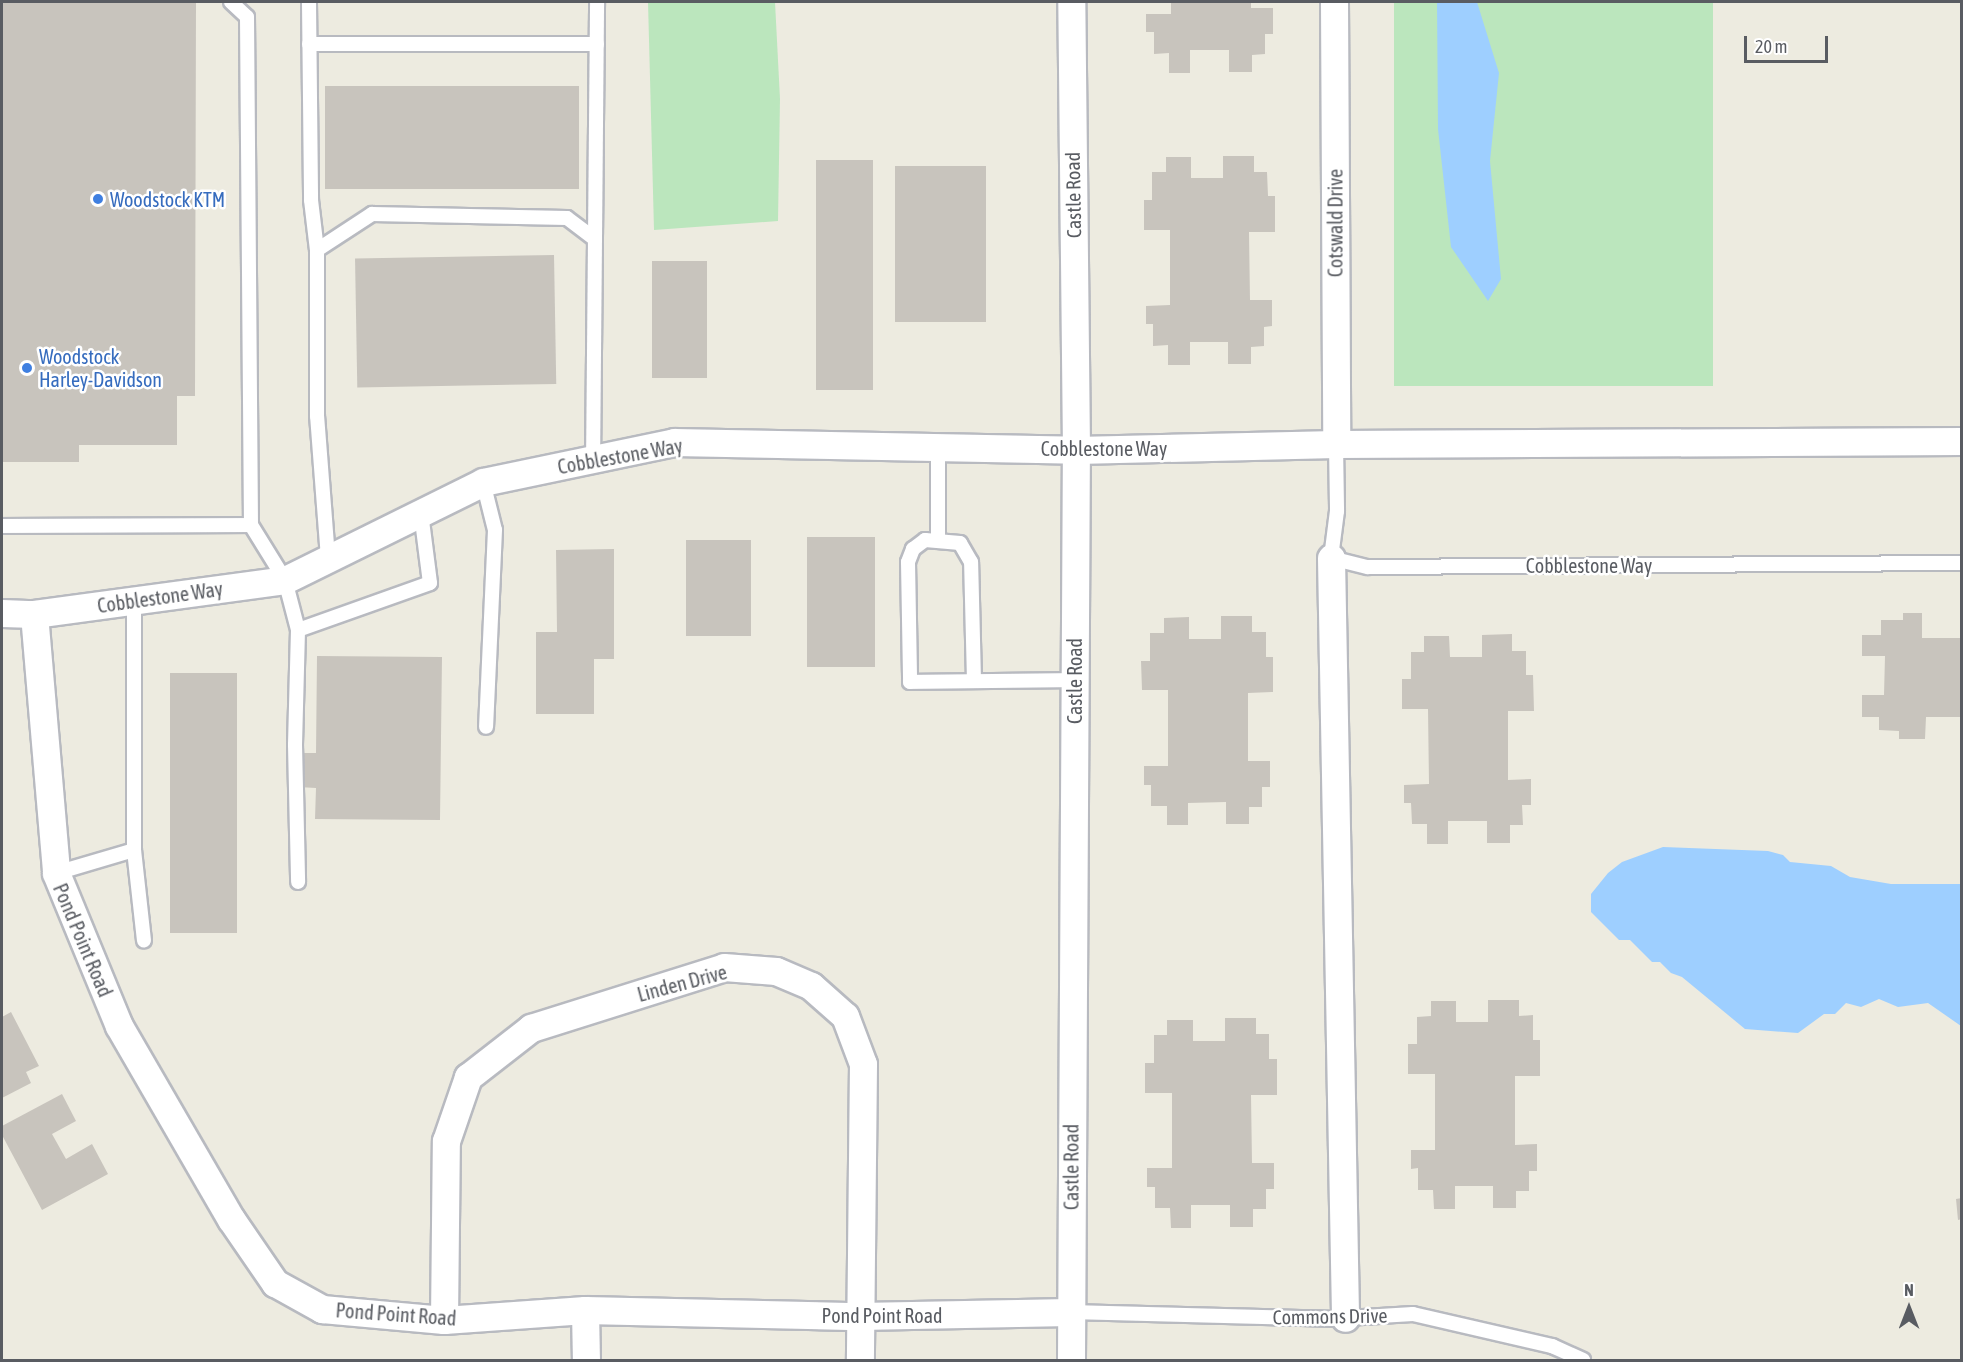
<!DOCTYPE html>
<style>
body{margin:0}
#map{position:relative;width:1963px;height:1362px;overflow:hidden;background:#edebe0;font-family:"Asap Condensed",sans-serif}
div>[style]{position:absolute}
.green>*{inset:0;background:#bbe6bd;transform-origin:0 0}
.water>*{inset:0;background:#9ecfff}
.building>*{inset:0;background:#c8c4bd;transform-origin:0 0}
.roads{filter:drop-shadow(2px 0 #b8bac0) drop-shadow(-2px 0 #b8bac0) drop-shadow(0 2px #b8bac0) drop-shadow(0 -2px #b8bac0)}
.lane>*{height:14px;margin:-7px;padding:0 7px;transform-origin:7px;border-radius:7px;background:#fff}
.street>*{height:27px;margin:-13.5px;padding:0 13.5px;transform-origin:13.5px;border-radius:13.5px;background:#fff}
.dots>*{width:16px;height:16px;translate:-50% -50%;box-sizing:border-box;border:3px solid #fff;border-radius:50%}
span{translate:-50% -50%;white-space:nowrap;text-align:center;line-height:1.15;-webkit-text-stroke:5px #fff;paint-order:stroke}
.street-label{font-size:20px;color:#595c62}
.shop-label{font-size:20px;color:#366cbe}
.left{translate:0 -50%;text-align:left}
.frame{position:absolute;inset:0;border:3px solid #595c62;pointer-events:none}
.north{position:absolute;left:1879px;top:1278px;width:60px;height:60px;-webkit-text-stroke:4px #fff;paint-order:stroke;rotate:0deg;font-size:16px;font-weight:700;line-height:24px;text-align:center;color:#595c62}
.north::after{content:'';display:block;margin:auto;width:21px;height:27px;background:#595c62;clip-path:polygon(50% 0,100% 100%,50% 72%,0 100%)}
.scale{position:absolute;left:1744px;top:36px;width:84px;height:27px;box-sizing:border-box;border:3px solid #595c62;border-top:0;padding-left:8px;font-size:18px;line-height:21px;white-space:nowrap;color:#595c62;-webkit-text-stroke:4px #fff;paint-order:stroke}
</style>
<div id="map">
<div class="green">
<div style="clip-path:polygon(648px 2px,775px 2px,780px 99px,778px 221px,654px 230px)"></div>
<div style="left:1394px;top:2px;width:319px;height:384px"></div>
</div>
<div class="water">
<div style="clip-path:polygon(1437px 2px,1477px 2px,1499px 73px,1490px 161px,1501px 279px,1488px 301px,1451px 247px,1438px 129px)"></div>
<div style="clip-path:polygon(1663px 847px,1768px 851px,1783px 855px,1790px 862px,1831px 866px,1850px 877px,1891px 884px,1961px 884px,1961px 1026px,1928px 1003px,1898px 1007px,1879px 999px,1861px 1007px,1846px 1003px,1835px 1014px,1824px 1014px,1798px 1033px,1745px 1029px,1682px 977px,1671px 973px,1660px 962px,1652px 962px,1630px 940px,1619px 940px,1591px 912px,1591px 894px,1608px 873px,1622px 862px)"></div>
</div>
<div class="building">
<div style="clip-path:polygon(2px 2px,196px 2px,195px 396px,177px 396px,177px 445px,79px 445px,79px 462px,2px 462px)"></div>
<div style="clip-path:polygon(1171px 2px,1251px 2px,1251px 8px,1273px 8px,1273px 34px,1265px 34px,1265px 54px,1252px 55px,1252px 72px,1229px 72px,1229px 50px,1190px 50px,1190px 73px,1169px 73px,1169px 53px,1154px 54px,1154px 32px,1146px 32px,1146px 14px,1171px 14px)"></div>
<div style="left:325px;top:86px;width:254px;height:103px"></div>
<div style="clip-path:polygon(1223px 156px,1254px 156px,1254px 172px,1267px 172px,1268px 196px,1275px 196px,1275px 232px,1249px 232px,1250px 300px,1272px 300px,1272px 326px,1264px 327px,1264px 346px,1251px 347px,1251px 364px,1228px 364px,1228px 342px,1190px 342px,1190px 365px,1168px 365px,1168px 345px,1153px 346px,1153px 324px,1146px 324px,1146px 306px,1170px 305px,1170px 230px,1144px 230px,1144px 200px,1152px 200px,1152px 172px,1166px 172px,1166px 157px,1191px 157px,1191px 178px,1223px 178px)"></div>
<div style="left:816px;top:160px;width:57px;height:230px"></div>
<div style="left:895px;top:166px;width:91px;height:156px"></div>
<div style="left:554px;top:255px;width:129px;height:199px;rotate:89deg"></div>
<div style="left:652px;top:261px;width:55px;height:117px"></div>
<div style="left:807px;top:537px;width:68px;height:130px"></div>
<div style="left:686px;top:540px;width:65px;height:96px"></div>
<div style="clip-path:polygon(614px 549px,614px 659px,594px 659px,594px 714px,536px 714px,536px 632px,557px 632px,556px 550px)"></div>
<div style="clip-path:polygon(1903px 613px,1922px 613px,1922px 638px,1962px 638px,1962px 717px,1926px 717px,1925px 739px,1899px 739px,1899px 731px,1879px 730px,1879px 717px,1862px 717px,1862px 695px,1884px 695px,1885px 656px,1862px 656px,1862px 635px,1881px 635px,1881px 620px,1903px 620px)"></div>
<div style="clip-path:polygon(1221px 616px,1252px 616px,1252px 632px,1266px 632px,1266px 657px,1273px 657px,1273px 692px,1248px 693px,1248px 761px,1270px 761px,1270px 787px,1262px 787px,1262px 807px,1249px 807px,1249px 824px,1226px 824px,1226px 802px,1188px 803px,1188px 825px,1167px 825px,1167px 806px,1151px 806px,1151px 785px,1144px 785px,1144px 766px,1168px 766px,1168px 690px,1142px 690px,1141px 661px,1150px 661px,1150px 633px,1164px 633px,1164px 618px,1189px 617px,1189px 639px,1221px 639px)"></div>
<div style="clip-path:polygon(1512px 634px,1512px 651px,1526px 651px,1526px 675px,1533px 675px,1534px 711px,1508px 711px,1508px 780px,1531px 779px,1531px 805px,1522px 805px,1523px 825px,1510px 825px,1510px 843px,1487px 843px,1487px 821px,1448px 821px,1448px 844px,1427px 844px,1427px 824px,1412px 824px,1411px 803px,1404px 803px,1404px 785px,1429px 784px,1428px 709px,1402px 709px,1402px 679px,1411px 679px,1411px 652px,1424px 652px,1424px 636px,1449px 636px,1450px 657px,1482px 657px,1482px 635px)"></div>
<div style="clip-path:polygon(317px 656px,442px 657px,440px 820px,315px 819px,316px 788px,298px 787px,298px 753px,316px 753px)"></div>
<div style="left:170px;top:673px;width:67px;height:260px"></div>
<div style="clip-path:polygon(1488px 1000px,1519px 1000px,1519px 1016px,1533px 1015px,1533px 1040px,1540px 1040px,1540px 1076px,1515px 1076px,1515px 1145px,1537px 1144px,1537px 1171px,1529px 1171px,1529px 1191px,1516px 1191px,1516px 1208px,1493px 1208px,1493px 1186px,1455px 1186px,1455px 1209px,1434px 1209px,1433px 1190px,1418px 1190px,1418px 1168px,1411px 1169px,1411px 1150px,1435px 1150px,1435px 1074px,1408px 1074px,1408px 1044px,1417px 1044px,1417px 1017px,1431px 1016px,1431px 1001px,1456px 1001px,1456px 1022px,1488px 1022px)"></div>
<div style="clip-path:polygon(11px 1012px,39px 1066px,26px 1072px,31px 1083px,2px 1098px,2px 1017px)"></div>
<div style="clip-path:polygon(1225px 1018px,1256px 1018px,1256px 1034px,1269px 1034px,1269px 1059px,1277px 1059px,1277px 1095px,1251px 1095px,1252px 1163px,1274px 1163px,1274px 1189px,1266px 1189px,1266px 1209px,1253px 1209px,1253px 1227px,1230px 1227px,1230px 1205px,1191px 1205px,1191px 1228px,1171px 1228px,1170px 1208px,1155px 1208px,1155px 1187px,1147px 1187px,1147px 1168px,1172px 1168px,1172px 1093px,1145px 1093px,1145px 1063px,1154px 1063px,1154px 1035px,1167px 1035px,1167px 1020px,1193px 1020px,1193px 1041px,1225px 1041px)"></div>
<div style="clip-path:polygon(62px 1094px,76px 1121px,52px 1134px,66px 1159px,92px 1144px,108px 1174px,42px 1210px,2px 1135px,2px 1126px)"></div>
<div style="clip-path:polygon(1962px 1198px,1962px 1219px,1958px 1220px,1956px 1199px)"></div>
</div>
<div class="roads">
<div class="lane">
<div style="left:231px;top:2px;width:22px;rotate:43deg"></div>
<div style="left:247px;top:17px;width:508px;rotate:89.55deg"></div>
<div style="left:309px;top:2px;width:198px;rotate:89.4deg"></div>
<div style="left:311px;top:200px;width:50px;rotate:83.2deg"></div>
<div style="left:309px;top:44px;width:288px"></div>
<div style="left:595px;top:239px;width:237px;rotate:-89.5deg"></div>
<div style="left:1336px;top:444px;width:67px;rotate:89.1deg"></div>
<div style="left:1337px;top:511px;width:47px;rotate:97.3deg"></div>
<div style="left:1331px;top:558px;width:38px;rotate:14deg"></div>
<div style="left:1368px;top:567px;width:594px;rotate:-0.39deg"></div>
<div style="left:938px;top:447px;width:93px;rotate:90deg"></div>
<div style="left:483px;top:482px;width:49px;rotate:76deg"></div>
<div style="left:495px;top:530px;width:197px;rotate:92.6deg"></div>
<div style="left:2px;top:526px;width:249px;rotate:-0.2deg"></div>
<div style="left:251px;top:525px;width:65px;rotate:58.3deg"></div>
<div style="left:285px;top:580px;width:52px;rotate:75.4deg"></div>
<div style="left:298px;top:630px;width:115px;rotate:91.5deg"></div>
<div style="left:295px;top:745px;width:137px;rotate:88.7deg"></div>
<div style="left:328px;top:558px;width:142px;rotate:-94.4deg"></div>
<div style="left:317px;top:416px;width:166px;rotate:-90deg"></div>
<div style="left:317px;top:250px;width:66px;rotate:-33.2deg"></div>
<div style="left:372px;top:214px;width:195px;rotate:1.2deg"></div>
<div style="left:567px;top:218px;width:35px;rotate:37deg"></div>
<div style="left:595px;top:239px;width:220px;rotate:90.5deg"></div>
<div style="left:134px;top:600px;width:250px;rotate:90deg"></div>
<div style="left:134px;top:850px;width:91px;rotate:83.7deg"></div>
<div style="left:298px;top:630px;width:140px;rotate:-19.6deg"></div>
<div style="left:430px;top:583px;width:71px;rotate:-97.3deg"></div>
<div style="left:974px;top:681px;width:119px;rotate:-91.4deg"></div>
<div style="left:971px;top:562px;width:22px;rotate:-120deg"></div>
<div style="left:960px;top:543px;width:35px;rotate:-175deg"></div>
<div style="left:925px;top:540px;width:15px;rotate:143deg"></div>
<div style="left:913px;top:549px;width:14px;rotate:111deg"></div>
<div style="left:908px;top:562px;width:120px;rotate:89deg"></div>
<div style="left:910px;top:682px;width:164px;rotate:-0.7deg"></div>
<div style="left:56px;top:873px;width:81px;rotate:-16.4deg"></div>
<div style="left:1070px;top:1312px;width:260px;rotate:1.5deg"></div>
<div style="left:1330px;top:1319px;width:83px;rotate:-3.4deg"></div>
<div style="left:1413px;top:1314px;width:143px;rotate:13deg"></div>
<div style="left:1552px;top:1346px;width:34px;rotate:24deg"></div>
</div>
<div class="street">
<div style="left:1334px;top:2px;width:442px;rotate:89.7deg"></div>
<div style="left:1331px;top:558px;width:760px;rotate:88.94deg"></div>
<div style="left:2px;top:613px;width:32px;rotate:2deg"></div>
<div style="left:34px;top:614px;width:253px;rotate:-7.7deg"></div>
<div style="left:285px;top:580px;width:221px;rotate:-26.3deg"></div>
<div style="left:483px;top:482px;width:195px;rotate:-11.8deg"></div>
<div style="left:674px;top:442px;width:402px;rotate:1.1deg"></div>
<div style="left:1076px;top:450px;width:260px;rotate:-1.3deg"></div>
<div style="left:1336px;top:444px;width:626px;rotate:-0.27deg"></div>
<div style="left:34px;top:614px;width:260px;rotate:85.1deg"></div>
<div style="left:56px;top:873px;width:165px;rotate:67.6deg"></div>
<div style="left:119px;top:1026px;width:223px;rotate:59.9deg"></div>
<div style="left:231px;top:1219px;width:78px;rotate:55.5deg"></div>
<div style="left:275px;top:1283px;width:54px;rotate:29deg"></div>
<div style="left:322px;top:1309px;width:122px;rotate:5.2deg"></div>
<div style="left:444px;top:1320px;width:141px;rotate:-4.1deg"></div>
<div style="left:585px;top:1310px;width:274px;rotate:1.3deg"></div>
<div style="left:859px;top:1316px;width:211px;rotate:-1.1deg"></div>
<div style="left:585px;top:1310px;width:50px;rotate:88.9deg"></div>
<div style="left:444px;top:1320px;width:179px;rotate:-89.4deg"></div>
<div style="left:446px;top:1141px;width:68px;rotate:-71deg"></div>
<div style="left:468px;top:1077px;width:80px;rotate:-37.9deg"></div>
<div style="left:531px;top:1028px;width:202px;rotate:-17.5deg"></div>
<div style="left:724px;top:967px;width:52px;rotate:4.4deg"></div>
<div style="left:776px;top:971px;width:38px;rotate:23deg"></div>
<div style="left:811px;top:986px;width:45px;rotate:41.4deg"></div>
<div style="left:845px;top:1016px;width:51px;rotate:69.4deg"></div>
<div style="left:863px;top:1064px;width:296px;rotate:90.6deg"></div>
<div style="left:1071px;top:1360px;width:910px;rotate:-89.69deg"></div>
<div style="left:1076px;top:450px;width:448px;rotate:-90.6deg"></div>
</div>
</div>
<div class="dots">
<div style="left:98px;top:199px;background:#3f7fe0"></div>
<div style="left:27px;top:368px;background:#3f7fe0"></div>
</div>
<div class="street-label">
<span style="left:1073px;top:195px;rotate:-91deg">Castle Road</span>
<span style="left:1335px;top:223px;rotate:-90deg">Cotswald Drive</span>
<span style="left:1104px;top:448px">Cobblestone Way</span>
<span style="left:620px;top:456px;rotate:-10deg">Cobblestone Way</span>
<span style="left:1589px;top:565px">Cobblestone Way</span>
<span style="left:160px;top:597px;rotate:-8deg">Cobblestone Way</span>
<span style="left:1074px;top:681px;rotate:-90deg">Castle Road</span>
<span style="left:83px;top:940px;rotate:67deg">Pond Point Road</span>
<span style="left:682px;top:983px;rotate:-15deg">Linden Drive</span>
<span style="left:1071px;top:1167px;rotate:-90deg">Castle Road</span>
<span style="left:396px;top:1314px;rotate:4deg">Pond Point Road</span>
<span style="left:882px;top:1315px">Pond Point Road</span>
<span style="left:1330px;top:1316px;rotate:-1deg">Commons Drive</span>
</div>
<div class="shop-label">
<span class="left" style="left:110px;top:199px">Woodstock KTM</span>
<span class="left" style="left:39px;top:368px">Woodstock<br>Harley-Davidson</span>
</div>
<div class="frame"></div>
<div class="north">N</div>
<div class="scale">20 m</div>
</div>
